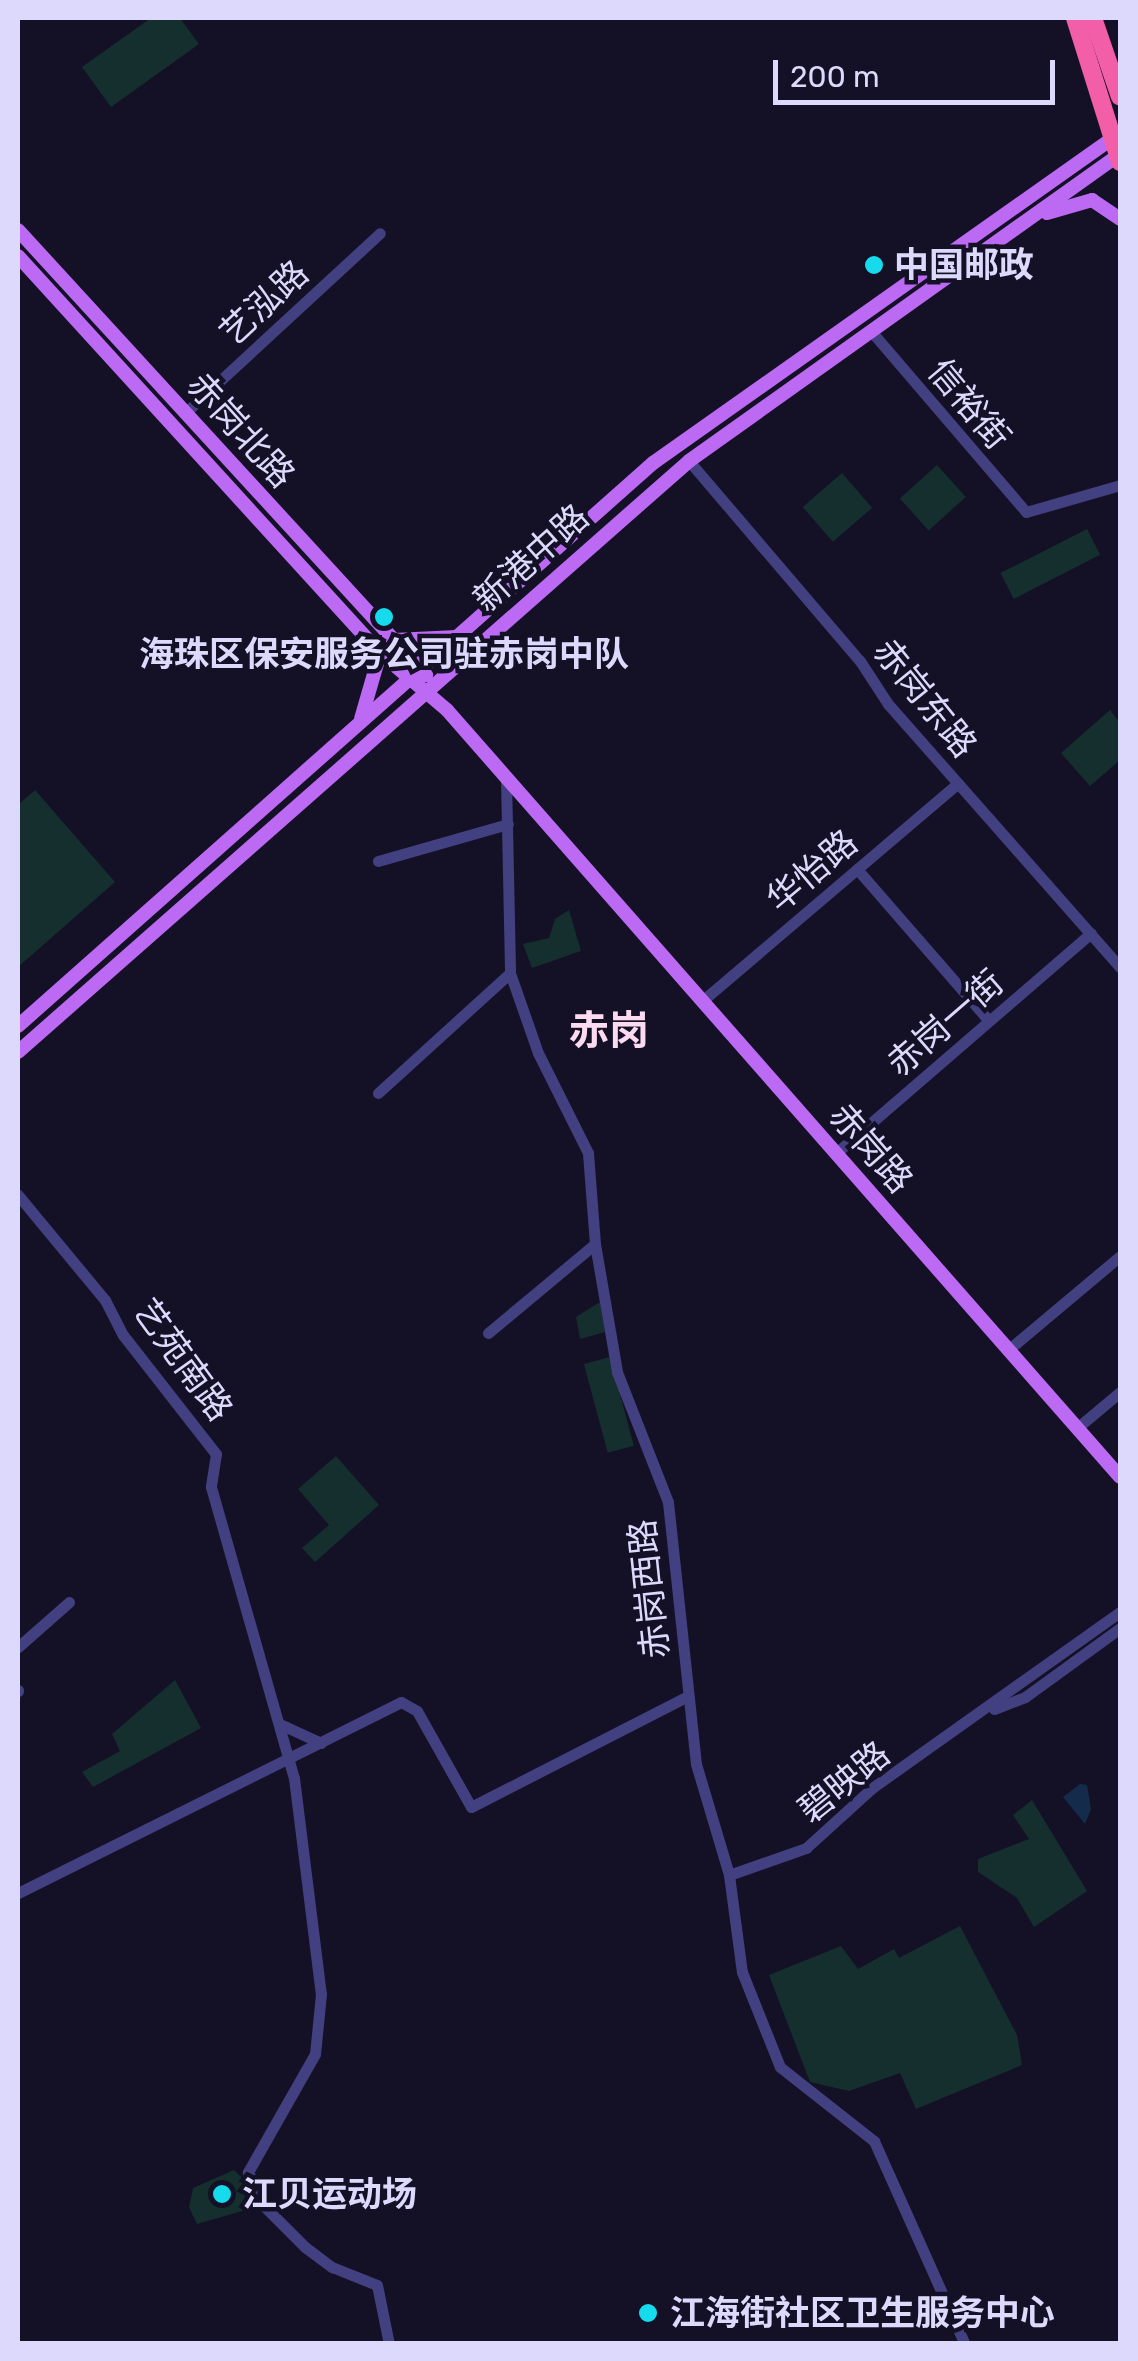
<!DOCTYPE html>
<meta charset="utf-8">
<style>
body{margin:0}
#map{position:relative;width:1138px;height:2361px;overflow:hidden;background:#141126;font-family:Rubik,"Noto Sans SC",sans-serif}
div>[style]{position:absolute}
.green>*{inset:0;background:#152f2e;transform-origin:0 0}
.water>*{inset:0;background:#152b4c}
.minor>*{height:11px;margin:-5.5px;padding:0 5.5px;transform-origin:5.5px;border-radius:5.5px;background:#424081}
.major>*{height:14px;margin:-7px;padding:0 7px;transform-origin:7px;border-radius:7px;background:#bc6af3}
.highway-bridge>*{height:18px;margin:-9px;padding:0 9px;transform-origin:9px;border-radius:9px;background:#f25fa8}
.dots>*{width:28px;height:28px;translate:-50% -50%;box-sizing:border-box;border:5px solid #141126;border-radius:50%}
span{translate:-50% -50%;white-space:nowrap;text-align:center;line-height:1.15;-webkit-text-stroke:9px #141126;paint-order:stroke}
.poi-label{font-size:35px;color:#dcd9fc;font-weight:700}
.left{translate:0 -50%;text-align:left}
.street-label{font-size:35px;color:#dcd9fc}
.quarter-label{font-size:40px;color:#fcdbf1;font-weight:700}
.frame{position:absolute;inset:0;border:20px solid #dcd9fc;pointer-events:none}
.scale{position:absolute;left:773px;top:60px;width:282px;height:45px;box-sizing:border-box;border:5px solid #dcd9fc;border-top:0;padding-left:12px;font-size:30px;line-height:35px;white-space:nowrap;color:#dcd9fc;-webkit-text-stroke:8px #141126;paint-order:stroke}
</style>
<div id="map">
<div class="green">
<div style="clip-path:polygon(151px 18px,180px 18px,199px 44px,111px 107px,82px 67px)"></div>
<div style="left:937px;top:465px;width:43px;height:50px;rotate:48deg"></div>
<div style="left:842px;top:473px;width:46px;height:52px;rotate:49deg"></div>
<div style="left:1087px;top:529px;width:29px;height:97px;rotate:63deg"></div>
<div style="clip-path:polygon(1110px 710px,1120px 723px,1120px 760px,1090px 786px,1061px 753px)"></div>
<div style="clip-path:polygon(35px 790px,115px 882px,18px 967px,18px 805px)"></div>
<div style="clip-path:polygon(569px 910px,581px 951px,532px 968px,523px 944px,549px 938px,555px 919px)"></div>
<div style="clip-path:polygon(600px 1302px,605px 1332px,580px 1339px,576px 1317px)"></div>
<div style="left:610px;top:1357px;width:92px;height:27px;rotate:75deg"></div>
<div style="clip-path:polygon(336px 1456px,379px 1505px,315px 1562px,302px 1548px,329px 1525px,298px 1489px)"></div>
<div style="clip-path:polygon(175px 1680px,201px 1728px,93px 1787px,82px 1772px,120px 1751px,112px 1734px)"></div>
<div style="clip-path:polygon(1032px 1800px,1087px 1891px,1034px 1927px,1017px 1898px,978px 1872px,978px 1859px,1029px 1839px,1013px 1815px)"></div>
<div style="clip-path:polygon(960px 1926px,1017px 2035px,1022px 2065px,916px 2109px,900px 2073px,849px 2091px,810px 2082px,769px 1975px,841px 1946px,858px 1969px,894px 1949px,899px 1958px)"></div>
<div style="clip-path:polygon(234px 2170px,249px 2185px,256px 2207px,197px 2224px,189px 2207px,193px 2188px)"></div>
</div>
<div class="water">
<div style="clip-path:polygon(1080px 1784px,1087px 1785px,1091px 1809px,1085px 1824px,1063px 1797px)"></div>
</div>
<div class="minor">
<div style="left:871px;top:331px;width:238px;rotate:49.4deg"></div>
<div style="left:1026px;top:512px;width:98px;rotate:-16deg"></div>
<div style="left:185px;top:413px;width:265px;rotate:-42.7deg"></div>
<div style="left:689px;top:461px;width:263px;rotate:49.5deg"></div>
<div style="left:860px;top:661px;width:51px;rotate:56.9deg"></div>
<div style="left:888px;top:704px;width:351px;rotate:48.6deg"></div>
<div style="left:506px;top:778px;width:195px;rotate:88.8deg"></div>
<div style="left:510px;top:973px;width:85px;rotate:70.7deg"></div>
<div style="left:538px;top:1053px;width:112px;rotate:63.4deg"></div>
<div style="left:588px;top:1153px;width:91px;rotate:85.6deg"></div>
<div style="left:595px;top:1244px;width:130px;rotate:80.2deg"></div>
<div style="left:617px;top:1372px;width:140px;rotate:68.6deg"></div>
<div style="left:668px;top:1502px;width:263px;rotate:83.9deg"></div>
<div style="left:696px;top:1764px;width:116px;rotate:73.4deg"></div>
<div style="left:729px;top:1875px;width:98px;rotate:82.4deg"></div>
<div style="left:742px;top:1972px;width:102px;rotate:68.2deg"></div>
<div style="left:780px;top:2067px;width:120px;rotate:38.2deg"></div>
<div style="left:874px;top:2141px;width:222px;rotate:65.9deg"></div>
<div style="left:378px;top:861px;width:135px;rotate:-15.9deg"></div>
<div style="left:857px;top:869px;width:201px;rotate:49deg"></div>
<div style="left:702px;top:1001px;width:336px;rotate:-40.4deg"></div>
<div style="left:378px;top:1093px;width:178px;rotate:-42.3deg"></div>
<div style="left:835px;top:1154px;width:338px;rotate:-40.8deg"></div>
<div style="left:18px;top:1195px;width:136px;rotate:50.4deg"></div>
<div style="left:105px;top:1300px;width:39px;rotate:63deg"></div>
<div style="left:123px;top:1335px;width:151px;rotate:52deg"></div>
<div style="left:216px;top:1454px;width:33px;rotate:99deg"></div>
<div style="left:211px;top:1487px;width:303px;rotate:74.1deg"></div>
<div style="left:294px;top:1778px;width:218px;rotate:82.9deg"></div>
<div style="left:321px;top:1994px;width:60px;rotate:95.7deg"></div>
<div style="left:315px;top:2054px;width:136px;rotate:119.6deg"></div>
<div style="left:248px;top:2172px;width:38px;rotate:65deg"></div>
<div style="left:264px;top:2206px;width:58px;rotate:45deg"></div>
<div style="left:305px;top:2247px;width:34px;rotate:37deg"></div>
<div style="left:332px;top:2267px;width:48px;rotate:21.8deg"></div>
<div style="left:377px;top:2285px;width:60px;rotate:78.5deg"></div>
<div style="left:488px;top:1333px;width:139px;rotate:-39.8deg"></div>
<div style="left:1008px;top:1350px;width:146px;rotate:-40deg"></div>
<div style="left:1077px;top:1428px;width:56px;rotate:-39.9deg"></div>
<div style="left:18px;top:1647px;width:68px;rotate:-41.4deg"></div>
<div style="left:18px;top:1690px;width:1px;rotate:90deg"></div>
<div style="left:994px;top:1709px;width:33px;rotate:-21deg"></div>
<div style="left:1025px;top:1697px;width:117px;rotate:-36deg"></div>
<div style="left:282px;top:1725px;width:43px;rotate:24.8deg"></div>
<div style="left:729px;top:1875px;width:82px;rotate:-19.3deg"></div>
<div style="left:806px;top:1848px;width:89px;rotate:-42.3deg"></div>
<div style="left:872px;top:1788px;width:304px;rotate:-35.4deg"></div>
<div style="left:18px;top:1893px;width:428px;rotate:-26.5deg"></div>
<div style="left:401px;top:1702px;width:18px;rotate:29deg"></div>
<div style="left:417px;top:1711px;width:110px;rotate:60.6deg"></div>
<div style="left:471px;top:1807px;width:244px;rotate:-27.1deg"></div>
</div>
<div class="major">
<div style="left:1047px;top:213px;width:47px;rotate:-16.1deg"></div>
<div style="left:1092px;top:200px;width:34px;rotate:34deg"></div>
<div style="left:18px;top:230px;width:604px;rotate:47.48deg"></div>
<div style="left:18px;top:256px;width:537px;rotate:47.64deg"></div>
<div style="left:380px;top:653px;width:88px;rotate:40.4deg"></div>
<div style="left:447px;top:710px;width:1020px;rotate:48.73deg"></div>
<div style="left:394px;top:640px;width:63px;rotate:-2.7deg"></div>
<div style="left:361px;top:719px;width:69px;rotate:-73.9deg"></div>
<div style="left:18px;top:1026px;width:849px;rotate:-41.56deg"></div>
<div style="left:653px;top:463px;width:572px;rotate:-35.25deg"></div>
<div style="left:18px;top:1052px;width:894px;rotate:-41.37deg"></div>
<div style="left:689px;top:461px;width:529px;rotate:-35.46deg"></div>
</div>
<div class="highway-bridge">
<div style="left:1075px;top:18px;width:151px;rotate:72.6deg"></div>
<div style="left:1093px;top:18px;width:83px;rotate:71.1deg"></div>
</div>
<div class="dots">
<div style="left:874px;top:265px;background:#16dbec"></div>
<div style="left:384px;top:617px;background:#16dbec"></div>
<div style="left:222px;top:2194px;background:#16dbec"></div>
<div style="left:648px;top:2313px;background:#16dbec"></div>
</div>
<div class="poi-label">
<span class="left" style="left:894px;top:265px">中国邮政</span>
<span style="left:384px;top:654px">海珠区保安服务公司驻赤岗中队</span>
<span class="left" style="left:242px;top:2194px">江贝运动场</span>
<span class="left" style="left:670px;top:2313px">江海街社区卫生服务中心</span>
</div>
<div class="street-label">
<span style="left:264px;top:303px;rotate:-43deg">艺泓路</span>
<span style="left:969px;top:404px;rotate:50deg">信裕街</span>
<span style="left:241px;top:430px;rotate:48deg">赤岗北路</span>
<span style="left:531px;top:558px;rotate:-42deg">新港中路</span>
<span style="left:925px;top:698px;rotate:51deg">赤岗东路</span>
<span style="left:812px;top:871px;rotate:-40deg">华怡路</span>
<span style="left:945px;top:1023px;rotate:-41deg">赤岗一街</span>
<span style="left:871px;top:1148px;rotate:49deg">赤岗路</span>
<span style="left:183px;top:1360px;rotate:54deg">艺苑南路</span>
<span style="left:649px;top:1589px;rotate:-96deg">赤岗西路</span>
<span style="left:844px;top:1782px;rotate:-39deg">碧映路</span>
</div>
<div class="quarter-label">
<span style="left:609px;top:1031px">赤岗</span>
</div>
<div class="frame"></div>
<div class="scale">200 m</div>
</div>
